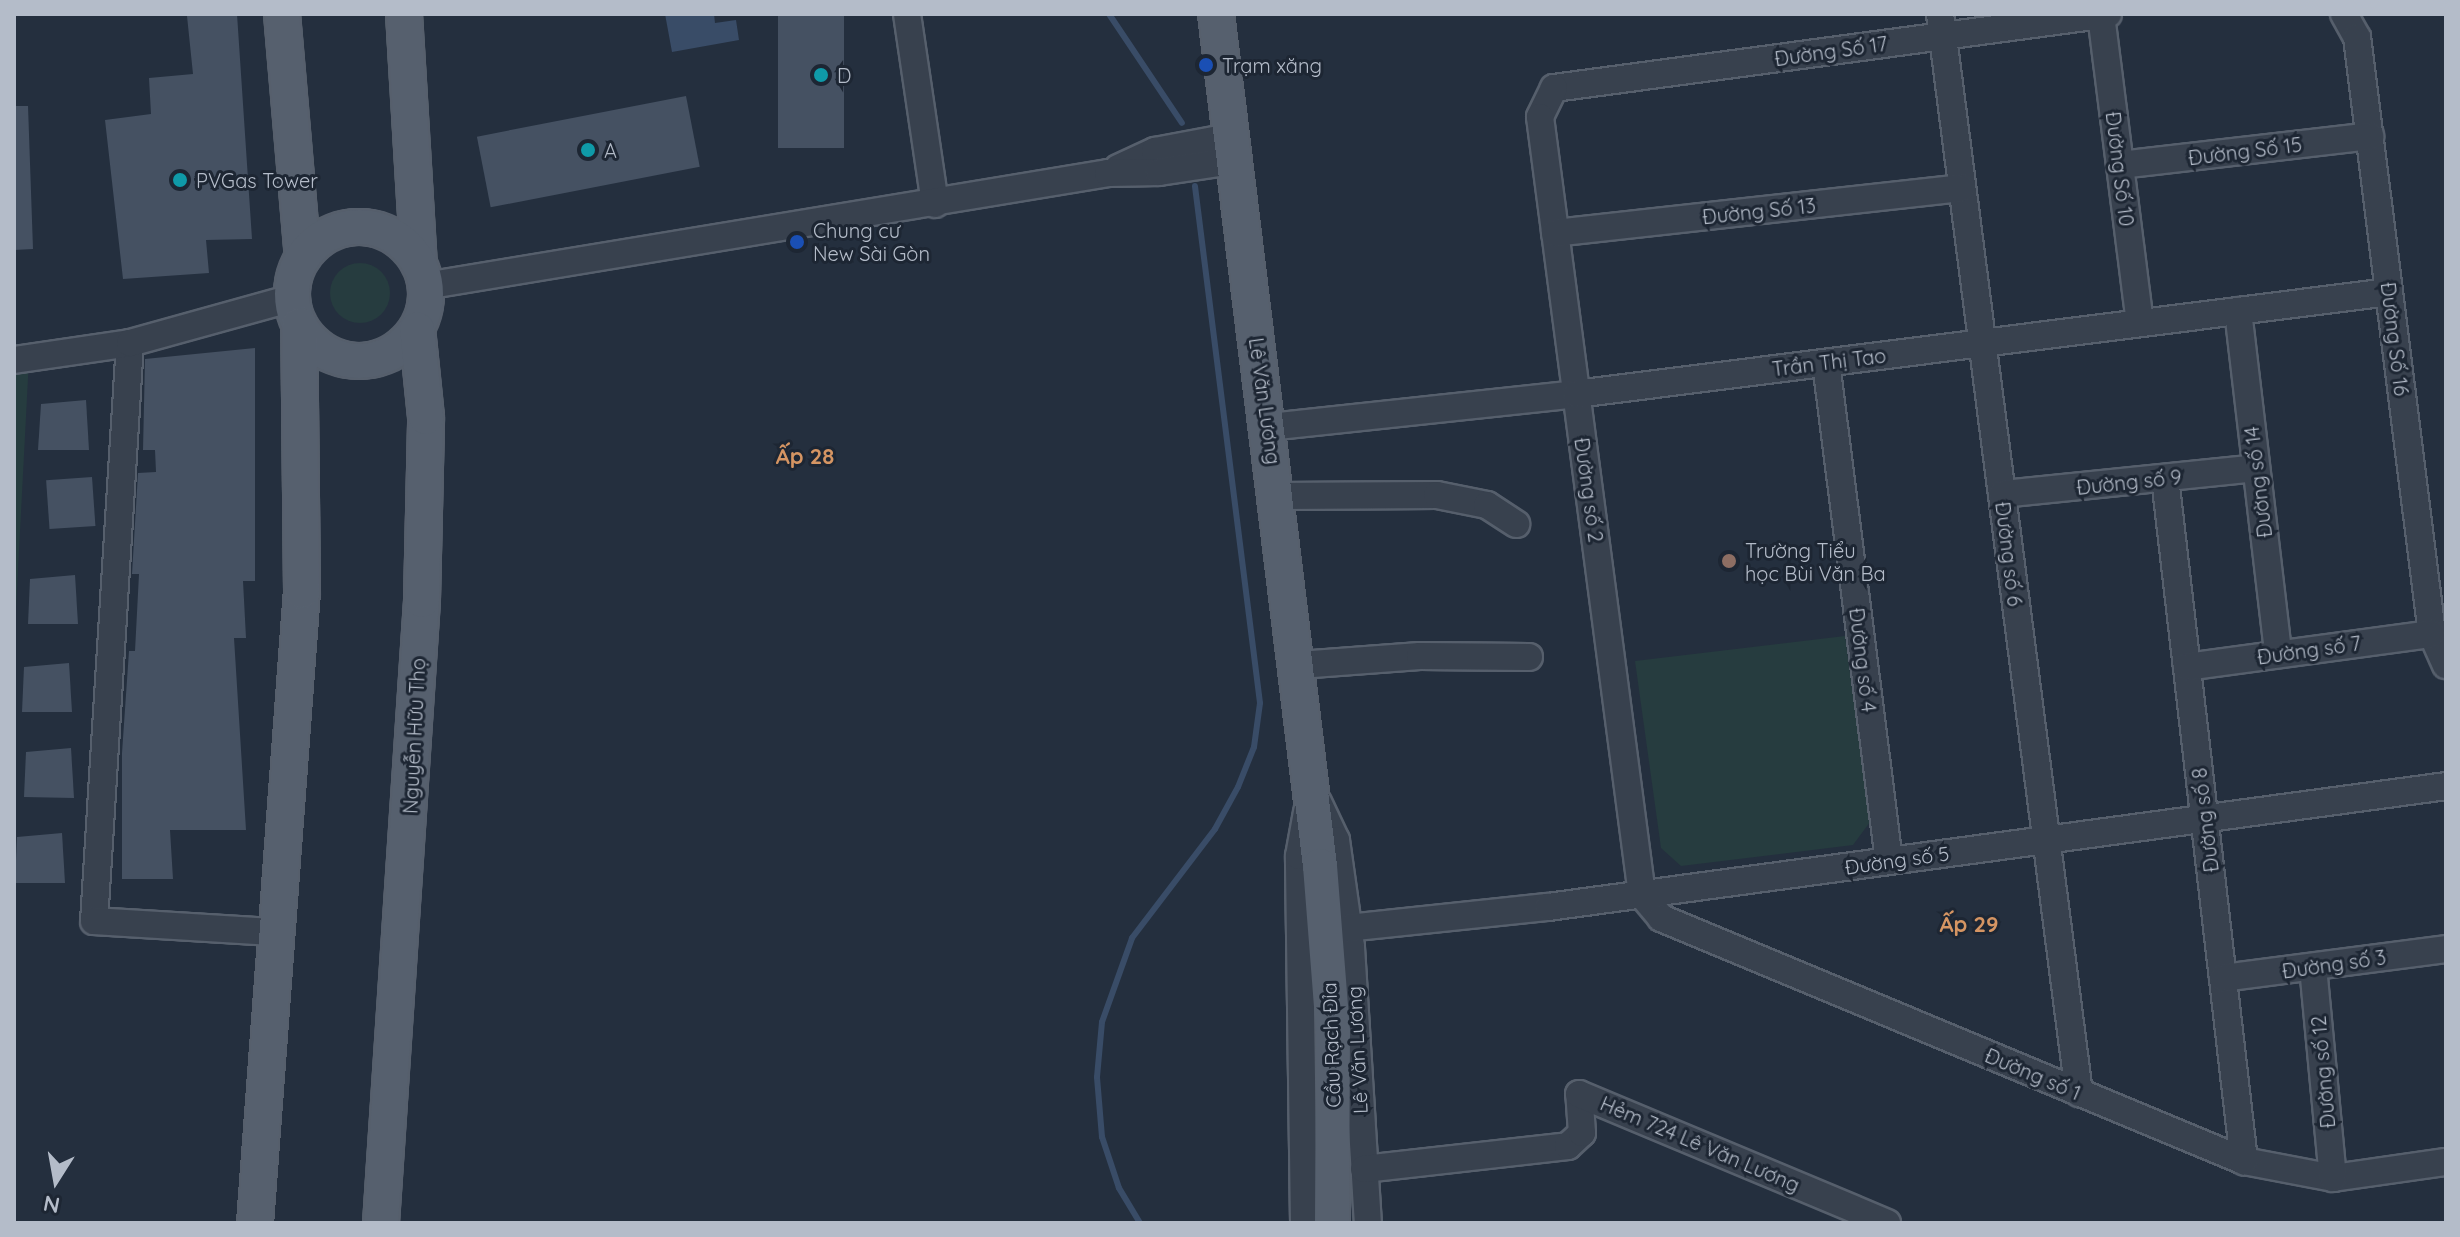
<!DOCTYPE html>
<meta charset="utf-8">
<style>
body{margin:0}
#map{position:relative;width:2460px;height:1237px;overflow:hidden;background:#242f3e;font-family:Quicksand,sans-serif}
div>[style]{position:absolute}
.green>*{inset:0;background:#263c3f}
.round{border-radius:50%}
.water>*{inset:0;background:#394c67}
.stream>*{height:6px;margin:-3px;padding:0 3px;transform-origin:3px;border-radius:3px;background:#394c67}
.building>*{inset:0;background:#455162;transform-origin:0 0}
.roads{filter:drop-shadow(2px 0 #565f6c) drop-shadow(-2px 0 #565f6c) drop-shadow(0 2px #565f6c) drop-shadow(0 -2px #565f6c)}
.minor>*{height:26px;margin:-13px;padding:0 13px;transform-origin:13px;border-radius:13px;background:#38414e}
.major>*{height:34px;margin:-17px;padding:0 17px;transform-origin:17px;border-radius:17px;background:#56606e}
.major>.ring{margin:-17px;padding:0;box-sizing:content-box;background:none;border:34px solid #56606e;border-radius:50%}
.dots>*{width:22px;height:22px;translate:-50% -50%;box-sizing:border-box;border:4px solid #1d2633;border-radius:50%}
span{translate:-50% -50%;white-space:nowrap;text-align:center;line-height:1.15;-webkit-text-stroke:6px #1d2633;paint-order:stroke}
.street-label{font-size:20px;color:#b4bcc9}
.poi-label{font-size:20px;color:#b4bcc9}
.left{translate:0 -50%;text-align:left}
.neighbourhood-label{font-size:22px;color:#d59563;font-weight:700}
.frame{position:absolute;inset:0;border:16px solid #b4bcc9;pointer-events:none}
.north{position:absolute;left:16px;top:1141px;width:80px;height:80px;-webkit-text-stroke:6px #1d2633;paint-order:stroke;rotate:191deg;font-size:22px;font-weight:700;line-height:32px;text-align:center;color:#b4bcc9}
.north::after{content:'';display:block;margin:auto;width:28px;height:36px;background:#b4bcc9;clip-path:polygon(50% 0,100% 100%,50% 72%,0 100%)}
</style>
<div id="map">
<div class="green">
<div class="round" style="left:330px;top:263px;width:60px;height:60px"></div>
<div style="clip-path:polygon(29px 359px,14px 647px,14px 360px)"></div>
<div style="clip-path:polygon(1845px 636px,1870px 822px,1853px 845px,1681px 866px,1661px 848px,1635px 661px)"></div>
</div>
<div class="water">
<div style="clip-path:polygon(665px 14px,714px 14px,715px 23px,736px 20px,739px 40px,672px 52px)"></div>
</div>
<div class="stream">
<div style="left:1109px;top:14px;width:131px;rotate:56.2deg"></div>
<div style="left:1140px;top:1223px;width:41px;rotate:-121deg"></div>
<div style="left:1119px;top:1188px;width:54px;rotate:-108.4deg"></div>
<div style="left:1102px;top:1137px;width:60px;rotate:-94.8deg"></div>
<div style="left:1097px;top:1077px;width:55px;rotate:-84.8deg"></div>
<div style="left:1102px;top:1022px;width:89px;rotate:-70.3deg"></div>
<div style="left:1132px;top:938px;width:137px;rotate:-52.7deg"></div>
<div style="left:1215px;top:829px;width:48px;rotate:-61.3deg"></div>
<div style="left:1238px;top:787px;width:43px;rotate:-68.2deg"></div>
<div style="left:1254px;top:747px;width:44px;rotate:-82.2deg"></div>
<div style="left:1260px;top:703px;width:521px;rotate:-97.17deg"></div>
</div>
<div class="building">
<div style="clip-path:polygon(207px 14px,237px 14px,252px 239px,206px 240px,209px 273px,123px 279px,105px 120px,151px 114px,149px 78px,193px 74px,187px 16px)"></div>
<div style="left:778px;top:14px;width:66px;height:134px"></div>
<div style="left:686px;top:96px;width:72px;height:213px;rotate:79deg"></div>
<div style="clip-path:polygon(14px 106px,28px 106px,33px 249px,14px 250px)"></div>
<div style="clip-path:polygon(255px 348px,255px 581px,243px 581px,246px 638px,234px 638px,246px 830px,170px 830px,173px 879px,122px 879px,122px 753px,129px 651px,135px 651px,139px 574px,132px 574px,138px 473px,156px 472px,155px 450px,143px 450px,145px 359px)"></div>
<div style="clip-path:polygon(86px 400px,89px 450px,38px 450px,41px 404px)"></div>
<div style="left:92px;top:477px;width:49px;height:46px;rotate:86deg"></div>
<div style="clip-path:polygon(75px 575px,78px 624px,28px 624px,30px 579px)"></div>
<div style="clip-path:polygon(69px 663px,72px 712px,22px 712px,24px 667px)"></div>
<div style="clip-path:polygon(71px 748px,74px 798px,24px 797px,26px 752px)"></div>
<div style="clip-path:polygon(62px 833px,65px 883px,15px 883px,17px 837px)"></div>
</div>
<div class="roads">
<div class="minor">
<div style="left:907px;top:14px;width:192px;rotate:81.6deg"></div>
<div style="left:1940px;top:14px;width:1088px;rotate:82.66deg"></div>
<div style="left:2108px;top:14px;width:559px;rotate:172.39deg"></div>
<div style="left:1554px;top:88px;width:32px;rotate:116deg"></div>
<div style="left:1540px;top:117px;width:785px;rotate:82.53deg"></div>
<div style="left:1642px;top:895px;width:30px;rotate:50deg"></div>
<div style="left:1661px;top:918px;width:632px;rotate:22.63deg"></div>
<div style="left:2244px;top:1161px;width:91px;rotate:10.8deg"></div>
<div style="left:2333px;top:1178px;width:114px;rotate:-8.1deg"></div>
<div style="left:2344px;top:14px;width:26px;rotate:61deg"></div>
<div style="left:2357px;top:37px;width:602px;rotate:82.84deg"></div>
<div style="left:2432px;top:634px;width:34px;rotate:66deg"></div>
<div style="left:2101px;top:15px;width:310px;rotate:82.8deg"></div>
<div style="left:2120px;top:165px;width:252px;rotate:-6.6deg"></div>
<div style="left:1118px;top:168px;width:41px;rotate:-24.7deg"></div>
<div style="left:1155px;top:151px;width:76px;rotate:-10.6deg"></div>
<div style="left:1555px;top:233px;width:409px;rotate:-6.3deg"></div>
<div style="left:425px;top:286px;width:692px;rotate:-9.39deg"></div>
<div style="left:1108px;top:173px;width:51px;rotate:-1.1deg"></div>
<div style="left:1159px;top:172px;width:75px;rotate:-8.5deg"></div>
<div style="left:2238px;top:311px;width:344px;rotate:83.3deg"></div>
<div style="left:130px;top:343px;width:579px;rotate:93.56deg"></div>
<div style="left:94px;top:921px;width:178px;rotate:3.5deg"></div>
<div style="left:14px;top:360px;width:117px;rotate:-8.3deg"></div>
<div style="left:130px;top:343px;width:168px;rotate:-15.5deg"></div>
<div style="left:1826px;top:363px;width:502px;rotate:82.79deg"></div>
<div style="left:1269px;top:427px;width:309px;rotate:-6.1deg"></div>
<div style="left:1576px;top:394px;width:819px;rotate:-7.15deg"></div>
<div style="left:2165px;top:478px;width:688px;rotate:83.4deg"></div>
<div style="left:2002px;top:494px;width:255px;rotate:-5.8deg"></div>
<div style="left:1278px;top:496px;width:159px;rotate:-0.4deg"></div>
<div style="left:1437px;top:495px;width:51px;rotate:11.3deg"></div>
<div style="left:1487px;top:505px;width:35px;rotate:33deg"></div>
<div style="left:1299px;top:665px;width:121px;rotate:-4.3deg"></div>
<div style="left:1420px;top:656px;width:109px;rotate:0.5deg"></div>
<div style="left:2187px;top:667px;width:247px;rotate:-7.7deg"></div>
<div style="left:1318px;top:802px;width:42px;rotate:64.7deg"></div>
<div style="left:1336px;top:840px;width:108px;rotate:82deg"></div>
<div style="left:1351px;top:947px;width:277px;rotate:86.5deg"></div>
<div style="left:1347px;top:928px;width:202px;rotate:-6deg"></div>
<div style="left:1548px;top:907px;width:906px;rotate:-7.67deg"></div>
<div style="left:2313px;top:967px;width:212px;rotate:84.6deg"></div>
<div style="left:2223px;top:978px;width:225px;rotate:-7.4deg"></div>
<div style="left:1364px;top:1169px;width:205px;rotate:-6.4deg"></div>
<div style="left:1568px;top:1146px;width:19px;rotate:-43deg"></div>
<div style="left:1582px;top:1133px;width:39px;rotate:-94deg"></div>
<div style="left:1579px;top:1094px;width:334px;rotate:22.7deg"></div>
<div style="left:1304px;top:1223px;width:367px;rotate:-90.8deg"></div>
<div style="left:1299px;top:856px;width:45px;rotate:-79.7deg"></div>
</div>
<div class="major">
<div style="left:282px;top:14px;width:244px;rotate:85.1deg"></div>
<div style="left:404px;top:14px;width:250px;rotate:86.6deg"></div>
<div style="left:1216px;top:14px;width:858px;rotate:83.04deg"></div>
<div style="left:1320px;top:866px;width:167px;rotate:85.5deg"></div>
<div style="left:1333px;top:1032px;width:191px;rotate:90.3deg"></div>
<div class="ring" style="left:292px;top:227px;width:100px;height:100px"></div>
<div style="left:255px;top:1223px;width:634px;rotate:-85.75deg"></div>
<div style="left:302px;top:591px;width:266px;rotate:-90.6deg"></div>
<div style="left:381px;top:1223px;width:624px;rotate:-86.23deg"></div>
<div style="left:422px;top:600px;width:183px;rotate:-88.7deg"></div>
<div style="left:426px;top:417px;width:88px;rotate:-95.8deg"></div>
</div>
</div>
<div class="dots">
<div style="left:1206px;top:65px;background:#1a4fb4"></div>
<div style="left:821px;top:75px;background:#0f9aa8"></div>
<div style="left:588px;top:150px;background:#0f9aa8"></div>
<div style="left:180px;top:180px;background:#0f9aa8"></div>
<div style="left:797px;top:242px;background:#1a4fb4"></div>
<div style="left:1729px;top:561px;background:#8d6e63"></div>
</div>
<div class="street-label">
<span style="left:1831px;top:51px;rotate:-8deg">Đường Số 17</span>
<span style="left:2245px;top:151px;rotate:-7deg">Đường Số 15</span>
<span style="left:2120px;top:169px;rotate:83deg">Đường Số 10</span>
<span style="left:1759px;top:211px;rotate:-6deg">Đường Số 13</span>
<span style="left:2395px;top:339px;rotate:83deg">Đường Số 16</span>
<span style="left:1829px;top:362px;rotate:-7deg">Trần Thị Tao</span>
<span style="left:1265px;top:401px;rotate:82deg">Lê Văn Lương</span>
<span style="left:2129px;top:482px;rotate:-6deg">Đường số 9</span>
<span style="left:2258px;top:482px;rotate:-97deg">Đường số 14</span>
<span style="left:1589px;top:490px;rotate:82deg">Đường số 2</span>
<span style="left:2009px;top:554px;rotate:83deg">Đường số 6</span>
<span style="left:2309px;top:650px;rotate:-8deg">Đường số 7</span>
<span style="left:1863px;top:660px;rotate:83deg">Đường số 4</span>
<span style="left:414px;top:736px;rotate:-87deg">Nguyễn Hữu Thọ</span>
<span style="left:2205px;top:820px;rotate:-97deg">Đường số 8</span>
<span style="left:1897px;top:860px;rotate:-8deg">Đường số 5</span>
<span style="left:2334px;top:964px;rotate:-8deg">Đường số 3</span>
<span style="left:1331px;top:1045px;rotate:-92deg">Cầu Rạch Đỉa</span>
<span style="left:1357px;top:1050px;rotate:-93deg">Lê Văn Lương</span>
<span style="left:2323px;top:1072px;rotate:-95deg">Đường số 12</span>
<span style="left:2033px;top:1074px;rotate:23deg">Đường số 1</span>
<span style="left:1700px;top:1144px;rotate:23deg">Hẻm 724 Lê Văn Lương</span>
</div>
<div class="poi-label">
<span class="left" style="left:1222px;top:65px">Trạm xăng</span>
<span class="left" style="left:837px;top:75px">D</span>
<span class="left" style="left:604px;top:150px">A</span>
<span class="left" style="left:196px;top:180px">PVGas Tower</span>
<span class="left" style="left:813px;top:242px">Chung cư<br>New Sài Gòn</span>
<span class="left" style="left:1745px;top:562px">Trường Tiểu<br>học Bùi Văn Ba</span>
</div>
<div class="neighbourhood-label">
<span style="left:805px;top:457px">Ấp 28</span>
<span style="left:1969px;top:925px">Ấp 29</span>
</div>
<div class="frame"></div>
<div class="north">N</div>
</div>
